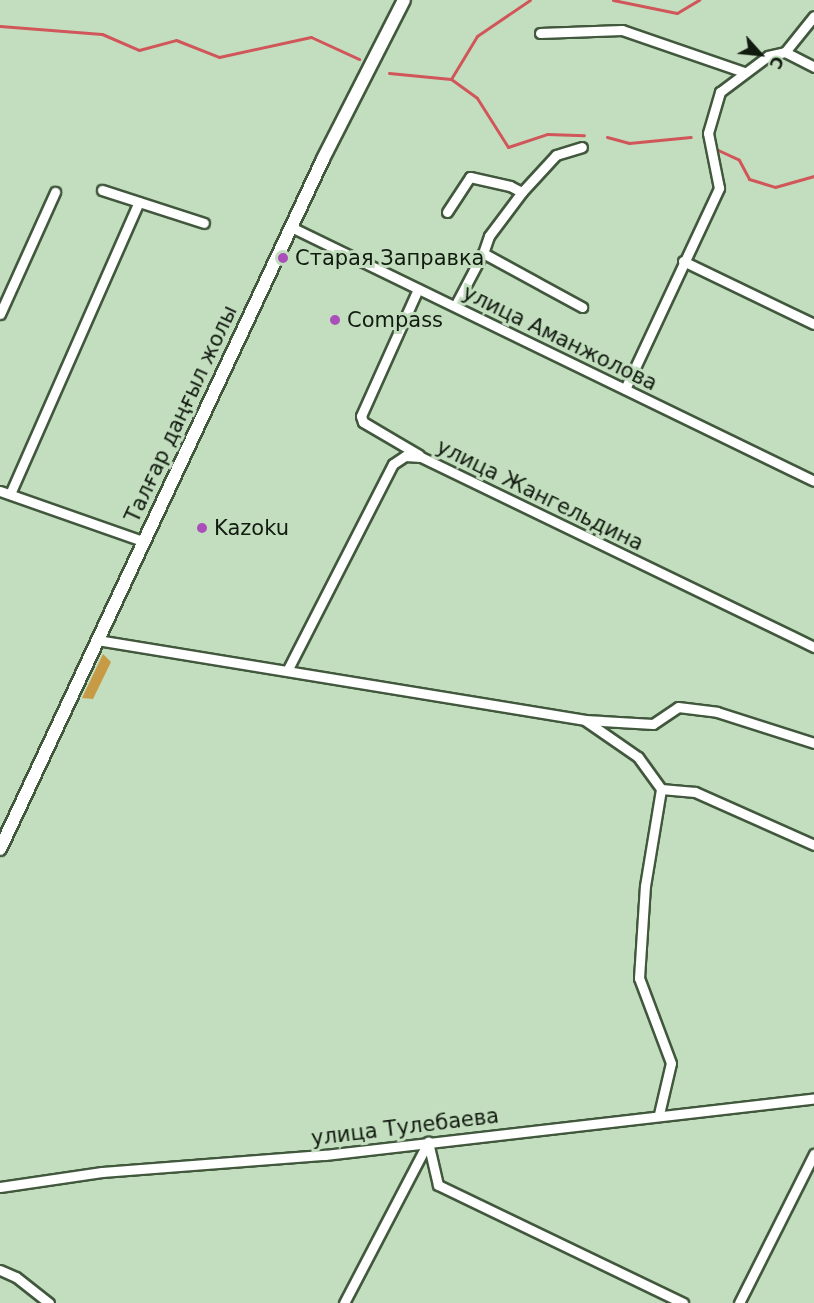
<!DOCTYPE html>
<meta charset="utf-8">
<style>
body{margin:0}
#map{position:relative;width:814px;height:1303px;overflow:hidden;background:#c3debf;font-family:"DejaVu Sans",sans-serif}
div>[style]{position:absolute}
.green>*{inset:0;background:#c79a45}
.stream>*{height:3px;margin:-1.5px;padding:0 1.5px;transform-origin:1.5px;border-radius:1.5px;background:#d1565a}
.roads{filter:drop-shadow(2px 0 #41583d) drop-shadow(-2px 0 #41583d) drop-shadow(0 2px #41583d) drop-shadow(0 -2px #41583d)}
.minor>*{height:9px;margin:-4.5px;padding:0 4.5px;transform-origin:4.5px;border-radius:4.5px;background:#fff}
.major>*{height:12px;margin:-6px;padding:0 6px;transform-origin:6px;border-radius:6px;background:#fff}
.dots>*{width:16px;height:16px;translate:-50% -50%;box-sizing:border-box;border:3px solid #c3debf;border-radius:50%}
span{translate:-50% -50%;white-space:nowrap;text-align:center;line-height:1.15;-webkit-text-stroke:6px #c3debf;paint-order:stroke}
.poi-label{font-size:21px;color:#121b10}
.left{translate:0 -50%;text-align:left}
.street-label{font-size:21px;color:#121b10}
.north{position:absolute;left:730px;top:24px;width:60px;height:60px;-webkit-text-stroke:4px #c3debf;paint-order:stroke;rotate:117deg;font-size:16px;font-weight:700;line-height:24px;text-align:center;color:#121b10}
.north::after{content:'';display:block;margin:auto;width:21px;height:27px;background:#121b10;clip-path:polygon(50% 0,100% 100%,50% 72%,0 100%)}
</style>
<div id="map">
<div class="green">
<div style="clip-path:polygon(103px 654px,111px 662px,93px 699px,82px 698px)"></div>
</div>
<div class="stream">
<div style="left:613px;top:0;width:65px;rotate:11.5deg"></div>
<div style="left:677px;top:13px;width:26px;rotate:-31deg"></div>
<div style="left:0;top:26px;width:102px;rotate:4.5deg"></div>
<div style="left:102px;top:34px;width:40px;rotate:23.4deg"></div>
<div style="left:139px;top:50px;width:38px;rotate:-15deg"></div>
<div style="left:176px;top:40px;width:46px;rotate:21.6deg"></div>
<div style="left:219px;top:57px;width:94px;rotate:-12.3deg"></div>
<div style="left:311px;top:37px;width:53px;rotate:24.6deg"></div>
<div style="left:389px;top:73px;width:62px;rotate:5.5deg"></div>
<div style="left:451px;top:79px;width:50px;rotate:-58.8deg"></div>
<div style="left:477px;top:36px;width:64px;rotate:-34.2deg"></div>
<div style="left:451px;top:79px;width:32px;rotate:36deg"></div>
<div style="left:477px;top:98px;width:58px;rotate:57.7deg"></div>
<div style="left:508px;top:147px;width:41px;rotate:-18.4deg"></div>
<div style="left:547px;top:134px;width:37px;rotate:2deg"></div>
<div style="left:607px;top:137px;width:23px;rotate:15deg"></div>
<div style="left:629px;top:143px;width:62px;rotate:-5.5deg"></div>
<div style="left:718px;top:150px;width:23px;rotate:25deg"></div>
<div style="left:739px;top:160px;width:21px;rotate:62deg"></div>
<div style="left:749px;top:179px;width:27px;rotate:17deg"></div>
<div style="left:775px;top:187px;width:41px;rotate:-15.8deg"></div>
</div>
<div class="roads">
<div class="minor">
<div style="left:540px;top:33px;width:82px;rotate:-2.1deg"></div>
<div style="left:622px;top:30px;width:129px;rotate:19deg"></div>
<div style="left:785px;top:52px;width:33px;rotate:27deg"></div>
<div style="left:102px;top:190px;width:107px;rotate:17.9deg"></div>
<div style="left:522px;top:192px;width:50px;rotate:-47.4deg"></div>
<div style="left:556px;top:155px;width:27px;rotate:-17deg"></div>
<div style="left:447px;top:212px;width:42px;rotate:-56.7deg"></div>
<div style="left:470px;top:177px;width:41px;rotate:12.7deg"></div>
<div style="left:510px;top:186px;width:13px;rotate:27deg"></div>
<div style="left:522px;top:192px;width:55px;rotate:126.9deg"></div>
<div style="left:489px;top:236px;width:18px;rotate:109deg"></div>
<div style="left:291px;top:227px;width:581px;rotate:25.9deg"></div>
<div style="left:683px;top:261px;width:145px;rotate:25.7deg"></div>
<div style="left:418px;top:289px;width:139px;rotate:114.2deg"></div>
<div style="left:361px;top:416px;width:6px;rotate:72deg"></div>
<div style="left:363px;top:422px;width:65px;rotate:30.5deg"></div>
<div style="left:455px;top:306px;width:60px;rotate:-62.2deg"></div>
<div style="left:483px;top:253px;width:113px;rotate:28.6deg"></div>
<div style="left:0;top:314px;width:134px;rotate:-65.7deg"></div>
<div style="left:625px;top:389px;width:222px;rotate:-64.9deg"></div>
<div style="left:719px;top:188px;width:56px;rotate:-101.3deg"></div>
<div style="left:708px;top:133px;width:43px;rotate:-73.7deg"></div>
<div style="left:720px;top:92px;width:60px;rotate:-36.9deg"></div>
<div style="left:768px;top:56px;width:17px;rotate:-13deg"></div>
<div style="left:785px;top:52px;width:46px;rotate:-51.1deg"></div>
<div style="left:0;top:491px;width:151px;rotate:19.3deg"></div>
<div style="left:10px;top:494px;width:319px;rotate:-66.2deg"></div>
<div style="left:97px;top:640px;width:495px;rotate:9.3deg"></div>
<div style="left:585px;top:720px;width:68px;rotate:3.4deg"></div>
<div style="left:653px;top:724px;width:30px;rotate:-34deg"></div>
<div style="left:678px;top:707px;width:39px;rotate:7deg"></div>
<div style="left:717px;top:712px;width:102px;rotate:17.7deg"></div>
<div style="left:288px;top:669px;width:230px;rotate:-62.9deg"></div>
<div style="left:393px;top:464px;width:14px;rotate:-34deg"></div>
<div style="left:405px;top:456px;width:16px;rotate:4deg"></div>
<div style="left:421px;top:457px;width:437px;rotate:25.8deg"></div>
<div style="left:586px;top:721px;width:63px;rotate:34.7deg"></div>
<div style="left:638px;top:757px;width:39px;rotate:54deg"></div>
<div style="left:659px;top:1114px;width:52px;rotate:-76.8deg"></div>
<div style="left:671px;top:1063px;width:91px;rotate:-110.6deg"></div>
<div style="left:639px;top:978px;width:92px;rotate:-86.3deg"></div>
<div style="left:645px;top:886px;width:98px;rotate:-80.6deg"></div>
<div style="left:661px;top:789px;width:34px;rotate:5deg"></div>
<div style="left:695px;top:792px;width:130px;rotate:24deg"></div>
<div style="left:428px;top:1142px;width:44px;rotate:76.9deg"></div>
<div style="left:438px;top:1185px;width:272px;rotate:25.7deg"></div>
<div style="left:0;top:1187px;width:103px;rotate:-8.4deg"></div>
<div style="left:102px;top:1172px;width:224px;rotate:-4.4deg"></div>
<div style="left:325px;top:1155px;width:492px;rotate:-6.6deg"></div>
<div style="left:0;top:1270px;width:17px;rotate:24deg"></div>
<div style="left:16px;top:1277px;width:42px;rotate:38.2deg"></div>
<div style="left:344px;top:1303px;width:182px;rotate:-62.4deg"></div>
<div style="left:739px;top:1303px;width:167px;rotate:-63.3deg"></div>
</div>
<div class="major">
<div style="left:0;top:849px;width:762px;rotate:-64.91deg"></div>
<div style="left:323px;top:159px;width:178px;rotate:-63deg"></div>
</div>
</div>
<div class="dots">
<div style="left:283px;top:258px;background:#aa4fba"></div>
<div style="left:335px;top:320px;background:#aa4fba"></div>
<div style="left:202px;top:528px;background:#aa4fba"></div>
</div>
<div class="poi-label">
<span class="left" style="left:295px;top:258px">Старая Заправка</span>
<span class="left" style="left:347px;top:320px">Compass</span>
<span class="left" style="left:214px;top:528px">Kazoku</span>
</div>
<div class="street-label">
<span style="left:560px;top:338px;rotate:26deg">улица Аманжолова</span>
<span style="left:181px;top:414px;rotate:-65deg">Талғар даңғыл жолы</span>
<span style="left:540px;top:495px;rotate:26deg">улица Жангельдина</span>
<span style="left:405px;top:1127px;rotate:-7deg">улица Тулебаева</span>
</div>
<div class="north">С</div>
</div>
